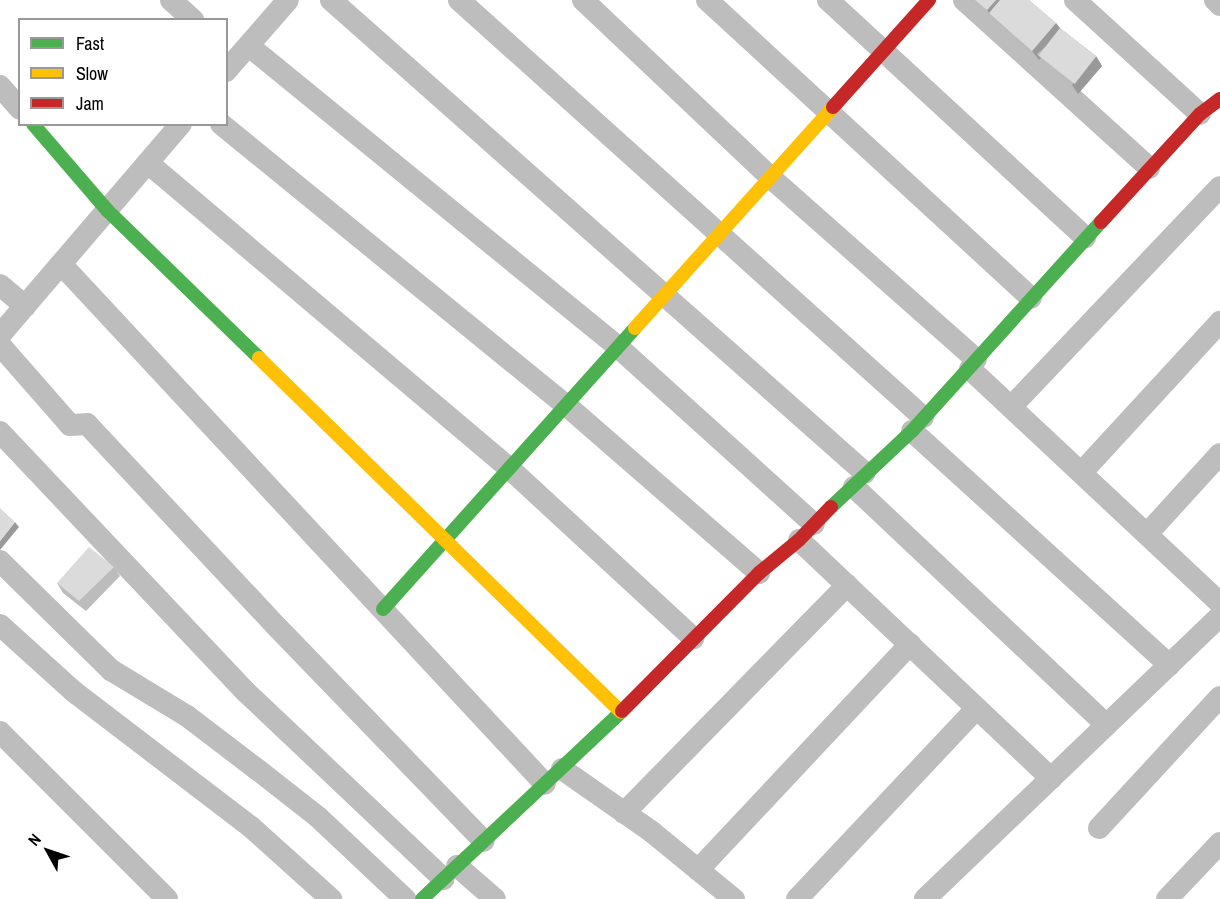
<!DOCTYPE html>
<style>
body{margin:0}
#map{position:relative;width:1220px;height:899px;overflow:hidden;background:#fff;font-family:"Archivo Narrow",sans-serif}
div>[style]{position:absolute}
.street>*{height:22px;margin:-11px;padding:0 11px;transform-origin:11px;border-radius:11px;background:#bdbdbd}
.fast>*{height:14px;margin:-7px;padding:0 7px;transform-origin:7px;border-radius:7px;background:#4caf50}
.slow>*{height:14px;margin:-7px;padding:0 7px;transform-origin:7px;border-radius:7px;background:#ffc107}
.jam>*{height:14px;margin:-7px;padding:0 7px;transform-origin:7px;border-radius:7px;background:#c62828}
.wall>*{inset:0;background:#bcbcbc}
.shaded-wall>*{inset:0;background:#999}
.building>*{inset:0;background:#dbdbdb;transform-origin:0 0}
span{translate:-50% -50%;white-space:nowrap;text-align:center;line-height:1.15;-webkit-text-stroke:6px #fff;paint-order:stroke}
.legend{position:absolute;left:18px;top:18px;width:210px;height:108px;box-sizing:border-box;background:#fff;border:2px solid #999;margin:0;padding:8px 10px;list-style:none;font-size:18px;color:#000}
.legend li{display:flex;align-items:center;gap:12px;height:30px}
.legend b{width:30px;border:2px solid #999}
.north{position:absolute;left:18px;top:821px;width:60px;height:60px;-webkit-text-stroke:4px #fff;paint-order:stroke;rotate:310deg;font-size:16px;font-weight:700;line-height:24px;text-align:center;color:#000}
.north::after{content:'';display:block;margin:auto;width:21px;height:27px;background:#000;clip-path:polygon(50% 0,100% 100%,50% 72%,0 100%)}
</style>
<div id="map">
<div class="street">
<div style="left:171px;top:0;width:30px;rotate:42deg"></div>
<div style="left:331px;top:0;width:713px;rotate:41.53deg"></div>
<div style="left:459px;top:0;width:624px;rotate:41.95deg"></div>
<div style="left:583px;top:0;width:257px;rotate:43.4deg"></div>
<div style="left:770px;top:177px;width:275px;rotate:41.5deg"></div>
<div style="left:707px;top:0;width:440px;rotate:42.6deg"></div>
<div style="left:828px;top:0;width:350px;rotate:42.7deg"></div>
<div style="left:964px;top:0;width:250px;rotate:42.2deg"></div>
<div style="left:1075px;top:0;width:169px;rotate:42.4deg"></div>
<div style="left:1215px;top:0;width:7px;rotate:45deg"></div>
<div style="left:249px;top:46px;width:476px;rotate:39.2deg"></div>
<div style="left:618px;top:347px;width:264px;rotate:42.1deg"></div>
<div style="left:226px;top:71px;width:94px;rotate:-48.9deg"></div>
<div style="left:0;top:86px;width:30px;rotate:49deg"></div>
<div style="left:221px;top:124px;width:445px;rotate:39.2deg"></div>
<div style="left:566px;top:405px;width:256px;rotate:41deg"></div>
<div style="left:148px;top:163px;width:473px;rotate:40.2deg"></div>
<div style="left:509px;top:468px;width:251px;rotate:42.7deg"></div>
<div style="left:61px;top:264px;width:710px;rotate:47.05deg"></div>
<div style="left:0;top:285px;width:33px;rotate:40deg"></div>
<div style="left:0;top:335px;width:278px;rotate:-49.4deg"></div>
<div style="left:0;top:345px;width:106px;rotate:48.8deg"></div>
<div style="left:70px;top:425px;width:17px;rotate:-3deg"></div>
<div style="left:87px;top:424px;width:279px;rotate:46.9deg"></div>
<div style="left:278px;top:628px;width:296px;rotate:46deg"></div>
<div style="left:970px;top:369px;width:342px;rotate:43.1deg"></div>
<div style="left:1011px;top:407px;width:303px;rotate:-46.5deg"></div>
<div style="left:912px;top:431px;width:348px;rotate:42.3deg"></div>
<div style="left:0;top:432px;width:358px;rotate:46.6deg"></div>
<div style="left:246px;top:692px;width:272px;rotate:43.4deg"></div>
<div style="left:1082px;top:472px;width:204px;rotate:-47.4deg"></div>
<div style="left:854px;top:487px;width:347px;rotate:43.3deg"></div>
<div style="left:1147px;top:534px;width:108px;rotate:-47.6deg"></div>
<div style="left:799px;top:540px;width:347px;rotate:43.4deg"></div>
<div style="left:0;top:561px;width:156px;rotate:44.5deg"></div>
<div style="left:111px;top:670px;width:89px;rotate:31.2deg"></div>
<div style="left:187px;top:716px;width:89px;rotate:37.3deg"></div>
<div style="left:258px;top:770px;width:76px;rotate:38.1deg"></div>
<div style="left:318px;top:817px;width:120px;rotate:43.3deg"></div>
<div style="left:0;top:625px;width:98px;rotate:42.1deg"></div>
<div style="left:73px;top:691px;width:224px;rotate:37.4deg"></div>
<div style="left:251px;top:827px;width:108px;rotate:42deg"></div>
<div style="left:0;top:732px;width:236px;rotate:45deg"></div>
<div style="left:562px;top:769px;width:110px;rotate:35deg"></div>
<div style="left:652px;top:832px;width:106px;rotate:39.3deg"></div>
<div style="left:624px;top:813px;width:319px;rotate:-45.6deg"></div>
<div style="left:1099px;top:828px;width:178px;rotate:-47.3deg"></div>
<div style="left:457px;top:866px;width:50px;rotate:41deg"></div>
<div style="left:698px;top:870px;width:310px;rotate:-46.8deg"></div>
<div style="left:797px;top:899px;width:262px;rotate:-46.7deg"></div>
<div style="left:925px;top:899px;width:409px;rotate:-43.8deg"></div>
<div style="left:1167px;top:899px;width:77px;rotate:-46.6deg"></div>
</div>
<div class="fast">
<div style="left:33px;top:124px;width:113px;rotate:49.3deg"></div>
<div style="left:107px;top:210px;width:212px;rotate:44.2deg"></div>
<div style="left:831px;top:507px;width:111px;rotate:-43.2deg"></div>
<div style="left:912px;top:431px;width:282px;rotate:-47.9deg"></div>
<div style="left:383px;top:609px;width:377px;rotate:-48.1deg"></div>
<div style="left:422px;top:899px;width:274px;rotate:-43.2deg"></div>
</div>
<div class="slow">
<div style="left:635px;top:328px;width:297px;rotate:-48.1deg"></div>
<div style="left:259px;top:358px;width:506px;rotate:44.36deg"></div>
</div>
<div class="jam">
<div style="left:833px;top:107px;width:144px;rotate:-48.1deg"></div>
<div style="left:1101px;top:222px;width:147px;rotate:-47.5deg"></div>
<div style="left:1200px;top:114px;width:25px;rotate:-37deg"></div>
<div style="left:622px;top:711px;width:194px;rotate:-45.2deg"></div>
<div style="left:759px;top:573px;width:52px;rotate:-39.5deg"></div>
<div style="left:799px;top:540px;width:46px;rotate:-45.9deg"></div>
</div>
<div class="wall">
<div style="clip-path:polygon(971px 0,1029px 0,1056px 23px,1060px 28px,1096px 56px,1102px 66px,1078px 94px,1044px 63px,1041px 58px,1039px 60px,995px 23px,993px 19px)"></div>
<div style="clip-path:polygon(114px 567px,120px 576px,86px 611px,63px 593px,57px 583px)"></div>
</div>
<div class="shaded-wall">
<div style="clip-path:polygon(996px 0,1010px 0,990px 14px,987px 10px)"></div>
<div style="clip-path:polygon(1056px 23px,1063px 32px,1037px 54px,1041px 58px,1039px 60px,1032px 51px)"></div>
<div style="clip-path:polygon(1096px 56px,1102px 66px,1078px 94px,1072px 85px)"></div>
<div style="clip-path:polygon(15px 522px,19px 527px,0 550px,0 541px)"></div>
</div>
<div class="building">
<div style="clip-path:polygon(975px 0,996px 0,987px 10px)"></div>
<div style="clip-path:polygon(1000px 0,1029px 0,1056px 23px,1032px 51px,989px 13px)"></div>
<div style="left:1060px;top:28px;width:46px;height:35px;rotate:38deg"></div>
<div style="clip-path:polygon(0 508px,15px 522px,0 541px)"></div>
<div style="clip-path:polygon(89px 547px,114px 567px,79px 601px,57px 583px)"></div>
</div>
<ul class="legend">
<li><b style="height:8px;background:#4caf50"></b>Fast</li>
<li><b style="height:8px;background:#ffc107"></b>Slow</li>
<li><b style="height:8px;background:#c62828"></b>Jam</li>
</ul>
<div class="north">N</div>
</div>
